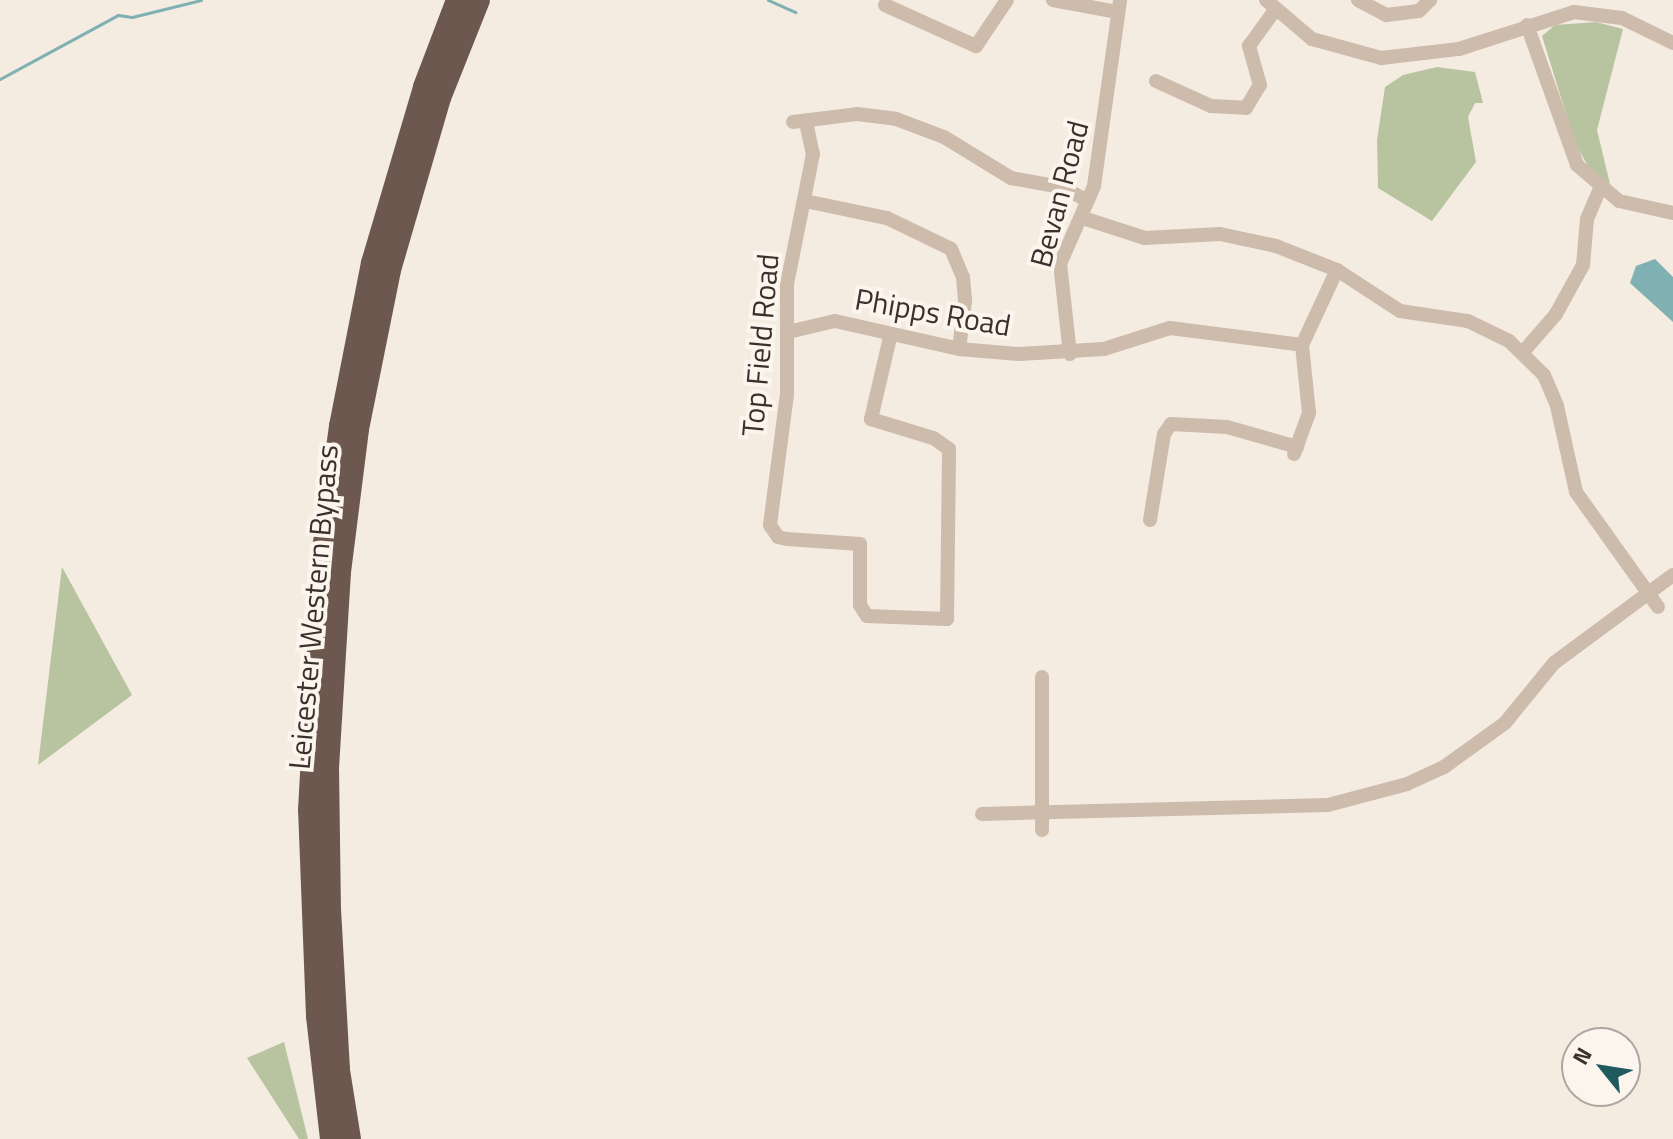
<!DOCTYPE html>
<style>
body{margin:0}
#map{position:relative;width:1673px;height:1139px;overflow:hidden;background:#f4ebe1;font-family:"Titillium Web",sans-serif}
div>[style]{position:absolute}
.green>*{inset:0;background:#b8c4a0}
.water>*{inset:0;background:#7fb0b2}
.stream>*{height:3px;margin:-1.5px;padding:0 1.5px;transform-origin:1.5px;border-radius:1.5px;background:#7fb0b2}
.minor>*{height:14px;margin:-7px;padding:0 7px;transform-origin:7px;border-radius:7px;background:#cdbbac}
.trunk>*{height:22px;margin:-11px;padding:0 11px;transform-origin:11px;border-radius:11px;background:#6c584f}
span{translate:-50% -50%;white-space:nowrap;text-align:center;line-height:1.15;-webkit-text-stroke:8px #fbf5ee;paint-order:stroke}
.street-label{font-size:30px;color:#3b302b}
.north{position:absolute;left:1561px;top:1027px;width:80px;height:80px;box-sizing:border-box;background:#fbf5ee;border:2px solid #aea6a0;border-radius:50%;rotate:300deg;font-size:22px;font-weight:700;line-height:32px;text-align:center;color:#3b302b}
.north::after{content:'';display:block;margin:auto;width:28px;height:36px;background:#1f5a5e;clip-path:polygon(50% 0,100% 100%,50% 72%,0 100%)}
</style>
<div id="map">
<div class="green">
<div style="clip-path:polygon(1596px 22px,1623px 29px,1597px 130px,1610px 184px,1589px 168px,1575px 143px,1542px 36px,1555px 25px)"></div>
<div style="clip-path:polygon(1437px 67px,1475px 72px,1483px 103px,1475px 103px,1468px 117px,1476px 162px,1432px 221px,1378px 188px,1377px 140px,1385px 87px,1403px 75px)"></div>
<div style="clip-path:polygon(62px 567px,132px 695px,38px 765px)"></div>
<div style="clip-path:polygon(284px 1042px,308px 1139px,299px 1139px,247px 1058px)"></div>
</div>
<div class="water">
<div style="clip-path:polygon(1655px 259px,1673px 277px,1673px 322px,1630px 283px,1636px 266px)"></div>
</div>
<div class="stream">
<div style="left:768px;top:0;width:30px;rotate:24deg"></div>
<div style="left:0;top:79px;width:134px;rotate:-28.5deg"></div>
<div style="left:118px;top:15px;width:14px;rotate:8deg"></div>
<div style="left:132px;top:17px;width:71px;rotate:-13.8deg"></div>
</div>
<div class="minor">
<div style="left:1053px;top:0;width:66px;rotate:10.5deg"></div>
<div style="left:1266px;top:0;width:60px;rotate:40.3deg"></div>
<div style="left:1312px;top:39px;width:72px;rotate:15.4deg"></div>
<div style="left:1381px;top:58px;width:79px;rotate:-6.6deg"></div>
<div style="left:1459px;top:49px;width:121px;rotate:-17.8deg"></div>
<div style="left:1574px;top:12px;width:48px;rotate:7.1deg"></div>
<div style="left:1622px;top:18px;width:57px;rotate:26.1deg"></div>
<div style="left:1358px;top:0;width:32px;rotate:28deg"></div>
<div style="left:1386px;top:15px;width:33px;rotate:-7deg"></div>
<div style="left:1419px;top:11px;width:16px;rotate:-45deg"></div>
<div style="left:885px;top:5px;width:100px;rotate:24.3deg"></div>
<div style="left:976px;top:46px;width:55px;rotate:-56deg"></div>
<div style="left:1527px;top:25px;width:149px;rotate:70.3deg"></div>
<div style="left:1577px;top:165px;width:55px;rotate:40.6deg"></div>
<div style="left:1619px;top:201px;width:55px;rotate:12.5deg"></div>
<div style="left:1156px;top:81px;width:60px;rotate:24.4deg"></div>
<div style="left:1211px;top:106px;width:35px;rotate:3deg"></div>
<div style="left:1246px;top:108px;width:27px;rotate:-59deg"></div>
<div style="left:1260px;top:85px;width:41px;rotate:-105.8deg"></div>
<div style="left:1249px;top:46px;width:44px;rotate:-54.2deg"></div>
<div style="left:793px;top:122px;width:64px;rotate:-7.1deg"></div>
<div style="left:857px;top:114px;width:39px;rotate:7deg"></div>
<div style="left:896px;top:119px;width:51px;rotate:20.6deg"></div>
<div style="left:944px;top:137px;width:79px;rotate:31.5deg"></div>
<div style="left:1011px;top:178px;width:51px;rotate:10.2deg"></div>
<div style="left:1061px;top:187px;width:30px;rotate:27deg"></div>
<div style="left:806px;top:122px;width:33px;rotate:78deg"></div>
<div style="left:813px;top:154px;width:133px;rotate:101.3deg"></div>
<div style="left:787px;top:284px;width:110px;rotate:90deg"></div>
<div style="left:787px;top:394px;width:132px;rotate:97.4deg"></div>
<div style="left:770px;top:525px;width:14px;rotate:56deg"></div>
<div style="left:778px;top:537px;width:9px;rotate:13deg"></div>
<div style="left:787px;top:539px;width:73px;rotate:3.9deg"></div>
<div style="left:860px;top:544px;width:61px;rotate:90deg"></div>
<div style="left:860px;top:605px;width:13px;rotate:58deg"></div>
<div style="left:867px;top:616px;width:80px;rotate:2.1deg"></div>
<div style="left:947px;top:619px;width:170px;rotate:-89.3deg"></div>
<div style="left:949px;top:449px;width:19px;rotate:-145deg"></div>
<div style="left:933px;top:438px;width:65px;rotate:-163deg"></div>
<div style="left:871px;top:419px;width:88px;rotate:-76.9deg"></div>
<div style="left:805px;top:201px;width:84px;rotate:11.7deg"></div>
<div style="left:887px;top:218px;width:71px;rotate:25.8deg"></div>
<div style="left:951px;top:249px;width:30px;rotate:67deg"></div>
<div style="left:963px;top:277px;width:24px;rotate:85deg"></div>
<div style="left:965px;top:301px;width:48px;rotate:97.1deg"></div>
<div style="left:1083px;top:218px;width:65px;rotate:17.9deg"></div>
<div style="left:1145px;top:238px;width:75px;rotate:-3.1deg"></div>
<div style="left:1220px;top:234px;width:57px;rotate:12.1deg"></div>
<div style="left:1276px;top:246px;width:66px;rotate:21.5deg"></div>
<div style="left:1337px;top:270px;width:75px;rotate:33.1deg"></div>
<div style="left:1400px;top:311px;width:69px;rotate:8.4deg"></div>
<div style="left:1468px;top:321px;width:46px;rotate:26deg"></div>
<div style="left:1509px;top:341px;width:49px;rotate:44.2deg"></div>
<div style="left:1544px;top:375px;width:34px;rotate:67deg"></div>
<div style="left:1557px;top:406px;width:88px;rotate:77.5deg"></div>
<div style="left:1576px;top:492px;width:141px;rotate:54.5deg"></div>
<div style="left:788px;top:332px;width:48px;rotate:-13.2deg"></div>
<div style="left:835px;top:321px;width:127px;rotate:12.7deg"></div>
<div style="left:959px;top:349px;width:60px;rotate:4.8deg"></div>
<div style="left:1019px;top:354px;width:85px;rotate:-3.4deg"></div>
<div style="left:1104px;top:349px;width:69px;rotate:-17.7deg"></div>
<div style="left:1170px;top:328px;width:133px;rotate:7.3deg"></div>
<div style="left:1524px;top:351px;width:49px;rotate:-49.1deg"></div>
<div style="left:1556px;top:314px;width:56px;rotate:-61.1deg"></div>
<div style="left:1583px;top:265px;width:46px;rotate:-85deg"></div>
<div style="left:1587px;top:219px;width:34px;rotate:-67deg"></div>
<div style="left:1070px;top:354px;width:91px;rotate:-96.3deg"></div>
<div style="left:1060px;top:264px;width:85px;rotate:-66.4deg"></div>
<div style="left:1094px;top:186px;width:188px;rotate:-82deg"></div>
<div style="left:1294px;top:454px;width:44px;rotate:-69.9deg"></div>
<div style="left:1309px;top:413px;width:68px;rotate:-95.9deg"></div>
<div style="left:1302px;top:345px;width:83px;rotate:-65deg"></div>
<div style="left:1150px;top:520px;width:87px;rotate:-80.8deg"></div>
<div style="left:1164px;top:434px;width:12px;rotate:-55deg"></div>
<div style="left:1171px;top:424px;width:56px;rotate:3.1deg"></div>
<div style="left:1227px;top:427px;width:73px;rotate:15.9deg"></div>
<div style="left:1042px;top:677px;width:153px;rotate:90deg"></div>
<div style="left:982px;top:814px;width:346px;rotate:-1.5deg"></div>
<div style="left:1328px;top:805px;width:82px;rotate:-14.9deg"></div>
<div style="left:1407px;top:784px;width:41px;rotate:-24.7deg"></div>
<div style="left:1444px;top:767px;width:75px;rotate:-35.8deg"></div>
<div style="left:1505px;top:723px;width:77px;rotate:-50.8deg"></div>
<div style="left:1554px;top:663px;width:148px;rotate:-36.5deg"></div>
</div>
<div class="trunk">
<div style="left:331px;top:1139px;width:124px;rotate:-96.5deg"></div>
<div style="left:317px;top:1016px;width:206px;rotate:-92.2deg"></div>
<div style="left:309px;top:810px;width:267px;rotate:-86.8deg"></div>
<div style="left:324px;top:543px;width:118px;rotate:-82.2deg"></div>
<div style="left:340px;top:426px;width:166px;rotate:-78.9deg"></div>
<div style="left:372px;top:263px;width:184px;rotate:-73.5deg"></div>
<div style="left:424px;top:87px;width:93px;rotate:-69.2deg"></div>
<div style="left:350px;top:1139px;width:70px;rotate:-99.1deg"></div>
<div style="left:339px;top:1070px;width:159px;rotate:-93.2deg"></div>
<div style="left:330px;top:911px;width:143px;rotate:-90.8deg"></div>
<div style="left:328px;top:768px;width:196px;rotate:-86.5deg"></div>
<div style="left:340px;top:572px;width:144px;rotate:-82.8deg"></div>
<div style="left:358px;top:429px;width:162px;rotate:-78.6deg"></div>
<div style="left:390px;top:270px;width:179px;rotate:-73.8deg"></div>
<div style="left:440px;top:98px;width:105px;rotate:-68.3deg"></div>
</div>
<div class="street-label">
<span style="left:1059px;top:194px;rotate:-75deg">Bevan Road</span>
<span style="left:933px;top:312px;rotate:10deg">Phipps Road</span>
<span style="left:760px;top:345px;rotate:-85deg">Top Field Road</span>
<span style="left:313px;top:607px;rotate:-85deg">Leicester Western Bypass</span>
</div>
<div class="north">N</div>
</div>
